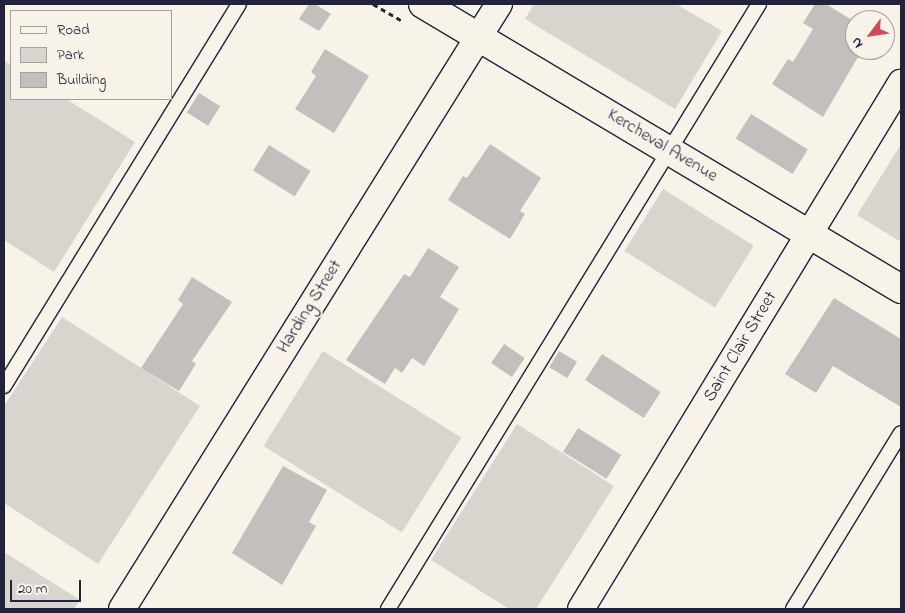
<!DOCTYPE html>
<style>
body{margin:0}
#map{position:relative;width:905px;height:613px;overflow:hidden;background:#f7f3e8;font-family:"Indie Flower",sans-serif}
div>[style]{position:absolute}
.green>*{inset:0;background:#d8d5cf;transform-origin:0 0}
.building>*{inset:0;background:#c2bfbd;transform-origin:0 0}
.path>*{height:3px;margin-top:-1.5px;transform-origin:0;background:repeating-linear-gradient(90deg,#22223b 0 5px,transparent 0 9px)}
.roads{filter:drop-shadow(1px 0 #22223b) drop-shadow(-1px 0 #22223b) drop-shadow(0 1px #22223b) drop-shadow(0 -1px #22223b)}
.lane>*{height:14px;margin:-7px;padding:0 7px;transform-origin:7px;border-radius:7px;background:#f7f3e8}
.street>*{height:26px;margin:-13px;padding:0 13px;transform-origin:13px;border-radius:13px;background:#f7f3e8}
.secondary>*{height:28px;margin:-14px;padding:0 14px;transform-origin:14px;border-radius:14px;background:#f7f3e8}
span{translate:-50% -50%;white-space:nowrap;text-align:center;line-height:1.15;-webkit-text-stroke:4px #f7f3e8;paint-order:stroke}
.street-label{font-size:18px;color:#22223b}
.frame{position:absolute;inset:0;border:5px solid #22223b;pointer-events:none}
.legend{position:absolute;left:10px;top:10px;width:162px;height:90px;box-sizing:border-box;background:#f7f3e8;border:1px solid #a29fa3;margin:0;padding:6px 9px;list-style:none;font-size:15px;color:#22223b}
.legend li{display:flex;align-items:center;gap:10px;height:25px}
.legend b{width:25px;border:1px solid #a29fa3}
.north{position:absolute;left:845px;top:10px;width:50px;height:50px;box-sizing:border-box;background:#f7f3e8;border:1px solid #a29fa3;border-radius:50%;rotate:239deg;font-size:14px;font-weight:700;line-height:20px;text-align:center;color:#22223b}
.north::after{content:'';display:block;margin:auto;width:18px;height:22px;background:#d1495b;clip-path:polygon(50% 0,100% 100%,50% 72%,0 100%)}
.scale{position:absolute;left:10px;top:580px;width:71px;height:22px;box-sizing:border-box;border:2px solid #22223b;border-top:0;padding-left:6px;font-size:15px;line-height:18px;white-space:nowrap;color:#22223b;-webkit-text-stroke:4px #f7f3e8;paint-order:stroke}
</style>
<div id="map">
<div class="green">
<div style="clip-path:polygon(534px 4px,676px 4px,722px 31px,675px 109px,525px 19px)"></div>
<div style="clip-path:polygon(4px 60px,11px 65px,11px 99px,66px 99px,135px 142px,54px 272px,4px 240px)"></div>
<div style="clip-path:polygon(901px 144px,901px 242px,857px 215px)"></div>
<div style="left:663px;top:189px;width:107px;height:73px;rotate:32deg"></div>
<div style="clip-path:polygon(62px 317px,200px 406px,98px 564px,4px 503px,4px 406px)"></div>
<div style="left:323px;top:351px;width:163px;height:112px;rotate:32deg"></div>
<div style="clip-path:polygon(517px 424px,614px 486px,536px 609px,509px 609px,431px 560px)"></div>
<div style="clip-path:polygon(4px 552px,80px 600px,74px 609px,4px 609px)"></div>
</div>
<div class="building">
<div style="clip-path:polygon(309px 4px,315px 4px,331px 14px,319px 31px,299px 19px)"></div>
<div style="clip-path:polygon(815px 4px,826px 4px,855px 22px,855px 50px,862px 50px,823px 117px,772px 84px,788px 59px,793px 62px,813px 29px,803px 23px)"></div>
<div style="clip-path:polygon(325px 49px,369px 76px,334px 133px,295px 109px,316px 76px,311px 72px)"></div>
<div style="left:199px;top:93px;width:25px;height:23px;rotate:32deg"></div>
<div style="left:751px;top:114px;width:67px;height:29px;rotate:32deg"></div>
<div style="clip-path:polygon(490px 144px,541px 178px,520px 211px,525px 214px,510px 239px,448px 200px,463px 176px,467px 178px)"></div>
<div style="left:269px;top:145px;width:49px;height:30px;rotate:32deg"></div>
<div style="clip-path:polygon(428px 248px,459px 267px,440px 297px,459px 309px,424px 366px,412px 358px,402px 373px,395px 368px,385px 384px,346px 360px,404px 274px,410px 277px)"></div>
<div style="clip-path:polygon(192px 277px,232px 302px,192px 361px,196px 364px,179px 391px,141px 368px,183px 304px,178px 300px)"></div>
<div style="clip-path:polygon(834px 298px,901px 339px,901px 407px,833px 366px,816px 393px,785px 374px)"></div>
<div style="left:504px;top:344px;width:25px;height:23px;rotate:34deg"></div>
<div style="left:559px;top:351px;width:21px;height:19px;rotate:31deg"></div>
<div style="left:602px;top:354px;width:70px;height:31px;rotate:33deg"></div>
<div style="left:578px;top:428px;width:51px;height:28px;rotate:32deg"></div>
<div style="clip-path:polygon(283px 466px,327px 490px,309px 522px,316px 526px,282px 585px,232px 553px)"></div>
</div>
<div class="path">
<div style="left:373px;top:4px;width:34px;rotate:30deg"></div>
</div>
<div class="roads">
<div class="lane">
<div style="left:4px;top:386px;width:448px;rotate:-58.4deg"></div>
<div style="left:388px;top:609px;width:710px;rotate:-58.48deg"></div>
<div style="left:793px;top:609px;width:206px;rotate:-58.5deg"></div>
</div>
<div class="street">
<div style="left:122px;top:609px;width:713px;rotate:-58.07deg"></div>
<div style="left:581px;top:609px;width:616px;rotate:-58.69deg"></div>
</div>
<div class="secondary">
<div style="left:423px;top:4px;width:557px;rotate:30.8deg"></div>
</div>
</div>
<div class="street-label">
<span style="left:662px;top:146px;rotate:31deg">Kercheval Avenue</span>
<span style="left:310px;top:307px;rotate:-58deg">Harding Street</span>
<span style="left:741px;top:347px;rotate:-59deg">Saint Clair Street</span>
</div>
<div class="frame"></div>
<ul class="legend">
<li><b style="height:6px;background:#f7f3e8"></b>Road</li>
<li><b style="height:14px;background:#d8d5cf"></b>Park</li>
<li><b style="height:14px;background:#c2bfbd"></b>Building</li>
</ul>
<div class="north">N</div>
<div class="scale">20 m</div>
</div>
